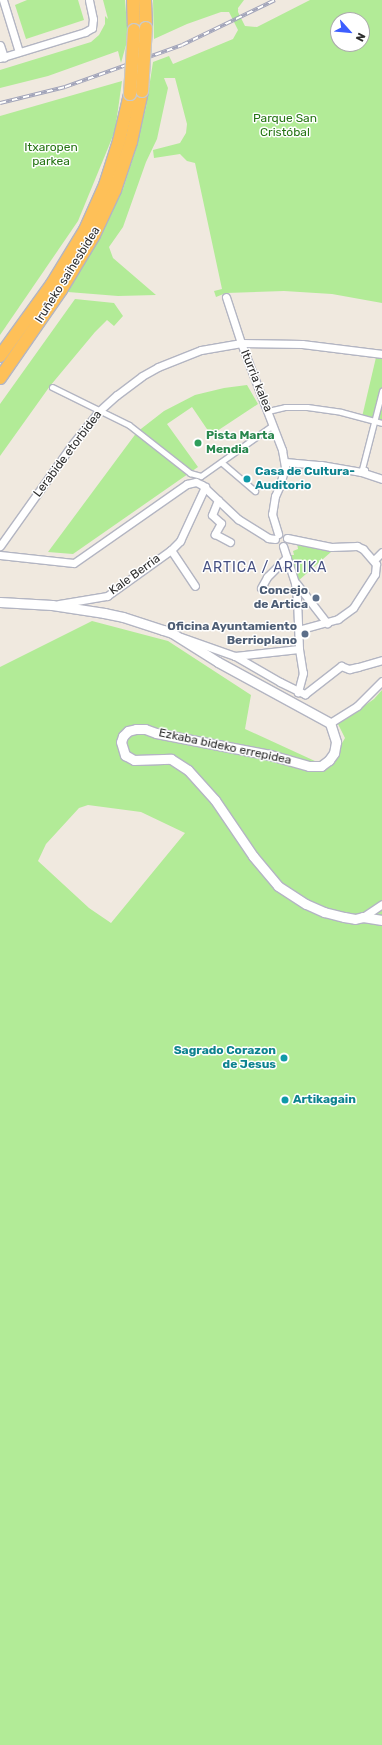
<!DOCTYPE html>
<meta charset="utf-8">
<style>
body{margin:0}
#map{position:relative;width:382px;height:1745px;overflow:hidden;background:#f0e9df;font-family:Rubik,sans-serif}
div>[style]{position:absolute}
.green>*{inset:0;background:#b2eb97}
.roads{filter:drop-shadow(1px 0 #b3b5c2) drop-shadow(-1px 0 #b3b5c2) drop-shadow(0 1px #b3b5c2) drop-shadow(0 -1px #b3b5c2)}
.pedestrian>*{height:5px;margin:-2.5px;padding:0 2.5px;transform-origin:2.5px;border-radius:2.5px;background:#fff}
.minor>*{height:7px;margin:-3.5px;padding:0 3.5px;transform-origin:3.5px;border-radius:3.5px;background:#fff}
.tertiary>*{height:9px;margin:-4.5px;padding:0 4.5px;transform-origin:4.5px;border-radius:4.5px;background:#fff}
.trunk>*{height:12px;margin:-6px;padding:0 6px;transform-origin:6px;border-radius:6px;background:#fec058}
.rail>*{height:3.5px;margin-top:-1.75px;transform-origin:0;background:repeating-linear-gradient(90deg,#fff 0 6px,#a1a4ba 0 12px);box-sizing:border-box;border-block:1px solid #a1a4ba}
.bridges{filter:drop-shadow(1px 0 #c9c9c9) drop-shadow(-1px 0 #c9c9c9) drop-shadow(0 1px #c9c9c9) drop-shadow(0 -1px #c9c9c9)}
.trunk-bridge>*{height:12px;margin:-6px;padding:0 6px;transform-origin:6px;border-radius:6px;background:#fec058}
.dots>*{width:11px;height:11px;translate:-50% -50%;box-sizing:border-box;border:2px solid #fff;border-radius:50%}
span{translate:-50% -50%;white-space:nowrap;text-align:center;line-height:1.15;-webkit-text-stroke:3px #fff;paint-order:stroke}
.park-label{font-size:12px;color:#267514}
.street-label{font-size:12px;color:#2e2e2e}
.leisure-label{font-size:12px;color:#27864d;font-weight:700}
.left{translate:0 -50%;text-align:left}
.culture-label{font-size:12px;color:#0d838f;font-weight:700}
.right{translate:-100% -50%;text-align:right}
.service-label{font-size:12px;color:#4e5e75;font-weight:700}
.quarter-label{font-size:14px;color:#485284;letter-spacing:1px}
.north{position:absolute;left:330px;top:12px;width:40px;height:40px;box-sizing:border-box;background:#fff;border:1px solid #ababab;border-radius:50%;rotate:117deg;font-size:11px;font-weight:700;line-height:16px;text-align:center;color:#2e2e2e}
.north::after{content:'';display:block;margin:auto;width:14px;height:18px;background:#3d5eff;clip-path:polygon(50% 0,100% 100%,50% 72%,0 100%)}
</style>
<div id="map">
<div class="green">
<div style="clip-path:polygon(27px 0,78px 0,84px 20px,26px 39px,15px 5px)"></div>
<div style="clip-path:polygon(103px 0,125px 0,128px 38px,121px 63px,118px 51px,48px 76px,0 88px,0 70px,91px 42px,99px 35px,105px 24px,105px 16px,108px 19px)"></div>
<div style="clip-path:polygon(evenodd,153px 0,244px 0,238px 8px,238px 12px,245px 26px,257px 27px,310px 0,382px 0,382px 303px,332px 294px,284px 291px,226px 293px,216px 297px,214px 291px,222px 289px,195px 163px,187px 161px,180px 154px,154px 158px,153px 150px,180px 143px,186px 133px,187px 124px,175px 78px,164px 78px,168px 88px,157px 139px,146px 162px,123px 227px,109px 247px,113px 258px,156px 295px,118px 296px,68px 292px,103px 232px,123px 189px,136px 149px,146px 107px,153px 62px,169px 56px,173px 64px,233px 39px,238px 30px,229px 12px,221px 12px,187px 24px,154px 39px,153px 0,338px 20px,362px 20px,362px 44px,338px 44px,338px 20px)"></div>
<div style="clip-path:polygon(122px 81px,115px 131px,78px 221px,0 335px,0 116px)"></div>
<div style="clip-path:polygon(75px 299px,114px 303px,123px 316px,114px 326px,107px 320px,95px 332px,50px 386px,0 456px,0 404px)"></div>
<div style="clip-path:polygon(377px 353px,382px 354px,382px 423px,362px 417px)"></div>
<div style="clip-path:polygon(247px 385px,258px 404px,211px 435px,192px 407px,167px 424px,198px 467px,73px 554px,48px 552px,137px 432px,164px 411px,195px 395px,224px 388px)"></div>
<div style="clip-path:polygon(297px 543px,331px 552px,298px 581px,289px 555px,294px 555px,293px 551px,298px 549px)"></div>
<div style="clip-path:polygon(evenodd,92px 621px,168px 641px,251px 695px,245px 729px,328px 767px,345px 738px,338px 724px,374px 699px,382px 690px,382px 1745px,0 1745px,0 667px,92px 621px,88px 805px,141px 812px,185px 833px,111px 923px,89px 908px,38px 861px,46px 844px,79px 808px,88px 805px)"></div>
</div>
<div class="roads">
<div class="pedestrian">
<div style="left:52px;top:387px;width:86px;rotate:26.3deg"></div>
<div style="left:129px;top:425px;width:78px;rotate:38.2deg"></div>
<div style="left:190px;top:473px;width:11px;rotate:15deg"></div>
<div style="left:201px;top:476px;width:88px;rotate:-35.3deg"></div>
<div style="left:268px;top:411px;width:17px;rotate:-13deg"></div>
<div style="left:285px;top:407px;width:22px"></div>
<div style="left:307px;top:407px;width:34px;rotate:8deg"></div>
<div style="left:341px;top:412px;width:42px;rotate:15deg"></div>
<div style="left:221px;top:462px;width:45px;rotate:40.5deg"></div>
<div style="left:364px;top:473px;width:3px;rotate:-72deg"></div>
<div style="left:365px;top:470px;width:3px;rotate:-162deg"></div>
<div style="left:362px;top:469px;width:81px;rotate:-75.6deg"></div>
</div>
<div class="minor">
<div style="left:3px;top:0;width:54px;rotate:72.9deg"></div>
<div style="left:0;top:45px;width:13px;rotate:72deg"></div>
<div style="left:0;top:58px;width:89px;rotate:-17deg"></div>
<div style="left:85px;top:32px;width:8px;rotate:-30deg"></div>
<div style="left:92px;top:28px;width:9px;rotate:-84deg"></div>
<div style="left:93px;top:19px;width:19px;rotate:-102deg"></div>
<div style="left:226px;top:297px;width:48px;rotate:71.9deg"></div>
<div style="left:241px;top:343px;width:115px;rotate:69deg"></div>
<div style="left:282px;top:450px;width:17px;rotate:80deg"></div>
<div style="left:285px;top:467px;width:19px;rotate:106deg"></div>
<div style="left:280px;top:485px;width:12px;rotate:114deg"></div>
<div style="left:275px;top:496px;width:18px;rotate:99deg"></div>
<div style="left:272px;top:514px;width:21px;rotate:73deg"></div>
<div style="left:285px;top:462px;width:36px;rotate:5deg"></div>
<div style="left:321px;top:465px;width:41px;rotate:9.9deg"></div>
<div style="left:361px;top:472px;width:22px;rotate:18deg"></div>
<div style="left:218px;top:500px;width:16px;rotate:112deg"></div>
<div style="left:212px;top:515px;width:12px;rotate:42deg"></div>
<div style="left:221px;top:523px;width:13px;rotate:119deg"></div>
<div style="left:215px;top:534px;width:17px;rotate:28deg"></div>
<div style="left:287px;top:538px;width:45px;rotate:11.6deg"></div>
<div style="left:331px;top:547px;width:26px;rotate:-2deg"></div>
<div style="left:357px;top:546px;width:7px;rotate:27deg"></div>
<div style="left:363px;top:549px;width:20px;rotate:49deg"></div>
<div style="left:376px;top:564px;width:10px;rotate:96deg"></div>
<div style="left:375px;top:574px;width:40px;rotate:122.9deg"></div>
<div style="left:353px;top:608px;width:19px;rotate:144deg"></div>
<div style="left:338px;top:619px;width:41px;rotate:164.6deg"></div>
<div style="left:0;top:546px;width:123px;rotate:-54.6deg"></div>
<div style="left:71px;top:446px;width:45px;rotate:-51.3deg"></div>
<div style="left:99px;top:411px;width:24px;rotate:-42deg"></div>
<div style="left:117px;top:395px;width:31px;rotate:-37deg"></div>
<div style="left:142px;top:376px;width:18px;rotate:-29deg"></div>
<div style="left:158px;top:367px;width:46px;rotate:-21.6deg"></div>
<div style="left:201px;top:350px;width:41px;rotate:-9.9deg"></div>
<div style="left:241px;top:343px;width:61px;rotate:0.9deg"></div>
<div style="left:302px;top:344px;width:81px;rotate:7.1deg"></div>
<div style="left:283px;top:546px;width:39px;rotate:72deg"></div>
<div style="left:295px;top:583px;width:16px;rotate:83deg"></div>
<div style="left:297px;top:599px;width:50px;rotate:87.7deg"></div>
<div style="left:299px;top:649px;width:24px;rotate:81deg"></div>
<div style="left:303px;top:673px;width:20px;rotate:105deg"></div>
<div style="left:171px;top:550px;width:43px;rotate:56.3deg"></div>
<div style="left:0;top:555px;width:74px;rotate:6.2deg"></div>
<div style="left:74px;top:563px;width:138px;rotate:-35deg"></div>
<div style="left:187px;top:484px;width:9px;rotate:-13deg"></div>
<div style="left:196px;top:482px;width:7px;rotate:27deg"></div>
<div style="left:202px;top:485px;width:50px;rotate:43.4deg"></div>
<div style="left:238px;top:519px;width:36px;rotate:32deg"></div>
<div style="left:268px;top:538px;width:7px;rotate:8deg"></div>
<div style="left:374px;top:560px;width:11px;rotate:-45deg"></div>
<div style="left:296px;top:583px;width:51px;rotate:52.2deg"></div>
<div style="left:261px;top:588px;width:13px;rotate:-61deg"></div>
<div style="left:267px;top:577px;width:28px;rotate:-45deg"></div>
<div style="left:59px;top:604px;width:49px;rotate:-9.5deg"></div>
<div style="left:107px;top:596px;width:79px;rotate:-35.7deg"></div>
<div style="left:171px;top:550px;width:13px;rotate:-45deg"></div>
<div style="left:180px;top:541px;width:60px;rotate:-65.2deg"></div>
<div style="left:181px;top:637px;width:57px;rotate:19.4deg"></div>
<div style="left:235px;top:656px;width:52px;rotate:30deg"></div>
<div style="left:280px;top:682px;width:28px;rotate:26deg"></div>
<div style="left:305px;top:694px;width:46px;rotate:-37.9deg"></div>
<div style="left:341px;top:666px;width:9px;rotate:21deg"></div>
<div style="left:349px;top:669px;width:9px;rotate:-13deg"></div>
<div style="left:358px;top:667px;width:25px;rotate:-16deg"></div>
<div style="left:235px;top:656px;width:64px;rotate:-6.2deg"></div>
<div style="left:330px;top:723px;width:32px;rotate:-32deg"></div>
<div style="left:357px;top:706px;width:35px;rotate:-45deg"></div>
<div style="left:363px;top:917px;width:23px;rotate:-34deg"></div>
</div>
<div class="tertiary">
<div style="left:0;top:602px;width:52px;rotate:3.3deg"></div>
<div style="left:52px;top:605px;width:53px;rotate:8.7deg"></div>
<div style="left:104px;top:613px;width:19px;rotate:12deg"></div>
<div style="left:123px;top:617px;width:42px;rotate:18deg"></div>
<div style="left:163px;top:630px;width:9px;rotate:18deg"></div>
<div style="left:172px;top:633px;width:54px;rotate:32.2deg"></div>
<div style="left:218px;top:662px;width:128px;rotate:28.6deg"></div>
<div style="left:330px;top:723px;width:20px;rotate:72deg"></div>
<div style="left:336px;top:742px;width:11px;rotate:100deg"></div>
<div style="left:334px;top:753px;width:9px;rotate:126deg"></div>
<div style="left:329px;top:760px;width:10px;rotate:143deg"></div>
<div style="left:321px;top:766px;width:12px;rotate:180deg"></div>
<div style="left:309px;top:766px;width:41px;rotate:-164.2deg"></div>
<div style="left:270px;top:755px;width:116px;rotate:-169.1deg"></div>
<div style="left:156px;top:733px;width:12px;rotate:-160deg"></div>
<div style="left:145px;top:729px;width:9px;rotate:180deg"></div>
<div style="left:136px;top:729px;width:8px;rotate:166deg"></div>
<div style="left:128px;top:731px;width:7px;rotate:135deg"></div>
<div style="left:123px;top:736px;width:6px;rotate:108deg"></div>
<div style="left:121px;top:742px;width:14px;rotate:73deg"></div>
<div style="left:125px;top:755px;width:10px;rotate:29deg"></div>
<div style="left:134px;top:760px;width:37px;rotate:-2deg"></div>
<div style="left:171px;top:759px;width:20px;rotate:33deg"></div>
<div style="left:188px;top:770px;width:40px;rotate:48deg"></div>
<div style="left:215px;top:800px;width:68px;rotate:55.8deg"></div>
<div style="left:253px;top:856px;width:39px;rotate:50deg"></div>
<div style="left:278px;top:886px;width:33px;rotate:33deg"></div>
<div style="left:306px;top:904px;width:20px;rotate:24deg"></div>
<div style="left:324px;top:912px;width:21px;rotate:14deg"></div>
<div style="left:344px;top:917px;width:11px;rotate:10deg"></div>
<div style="left:355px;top:919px;width:8px;rotate:-14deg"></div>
<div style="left:363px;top:917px;width:19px;rotate:9deg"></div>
</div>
<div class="trunk">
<div style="left:133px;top:0;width:30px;rotate:88deg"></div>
<div style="left:145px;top:0;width:28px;rotate:88deg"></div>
<div style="left:0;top:356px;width:89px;rotate:-54.2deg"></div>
<div style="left:52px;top:284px;width:63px;rotate:-58.6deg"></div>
<div style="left:85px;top:230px;width:49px;rotate:-66deg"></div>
<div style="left:105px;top:185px;width:46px;rotate:-72.3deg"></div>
<div style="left:119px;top:141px;width:48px;rotate:-76.8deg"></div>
<div style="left:0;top:378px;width:107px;rotate:-55.3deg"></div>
<div style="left:61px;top:290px;width:64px;rotate:-59deg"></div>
<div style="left:94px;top:235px;width:50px;rotate:-65deg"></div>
<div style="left:115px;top:190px;width:51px;rotate:-71.6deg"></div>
<div style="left:131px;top:142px;width:52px;rotate:-77.8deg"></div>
</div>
</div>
<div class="rail">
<div style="left:0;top:103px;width:67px;rotate:-13.8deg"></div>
<div style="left:65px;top:87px;width:124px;rotate:-19.7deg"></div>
<div style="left:182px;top:45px;width:103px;rotate:-25.8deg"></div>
</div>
<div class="bridges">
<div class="trunk-bridge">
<div style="left:142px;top:91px;width:63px;rotate:-86.4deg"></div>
<div style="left:130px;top:94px;width:64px;rotate:-86.4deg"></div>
</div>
</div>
<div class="dots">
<div style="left:198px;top:443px;background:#2e9e5b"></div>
<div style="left:247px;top:479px;background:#0f9aa8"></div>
<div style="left:316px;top:598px;background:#5c6f8a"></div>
<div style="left:305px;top:634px;background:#5c6f8a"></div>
<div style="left:284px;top:1058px;background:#0f9aa8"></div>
<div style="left:285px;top:1100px;background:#0f9aa8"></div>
</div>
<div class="park-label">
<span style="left:285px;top:126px">Parque San<br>Cristóbal</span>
<span style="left:51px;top:155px">Itxaropen<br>parkea</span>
</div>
<div class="street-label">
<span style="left:68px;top:275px;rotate:-58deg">Iruñeko saihesbidea</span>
<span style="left:256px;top:381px;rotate:68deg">Iturria kalea</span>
<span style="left:68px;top:454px;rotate:-53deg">Lerabide etorbidea</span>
<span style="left:135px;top:575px;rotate:-36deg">Kale Berria</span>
<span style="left:225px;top:747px;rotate:12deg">Ezkaba bideko errepidea</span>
</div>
<div class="leisure-label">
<span class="left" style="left:206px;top:443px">Pista Marta<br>Mendia</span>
</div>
<div class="culture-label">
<span class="left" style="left:255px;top:479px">Casa de Cultura-<br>Auditorio</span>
<span class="right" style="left:276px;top:1058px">Sagrado Corazon<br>de Jesus</span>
<span class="left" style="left:293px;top:1100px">Artikagain</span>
</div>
<div class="service-label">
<span class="right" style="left:308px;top:598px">Concejo<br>de Artica</span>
<span class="right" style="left:297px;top:634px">Oficina Ayuntamiento<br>Berrioplano</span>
</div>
<div class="quarter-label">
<span style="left:265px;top:568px">ARTICA / ARTIKA</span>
</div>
<div class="north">N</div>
</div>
